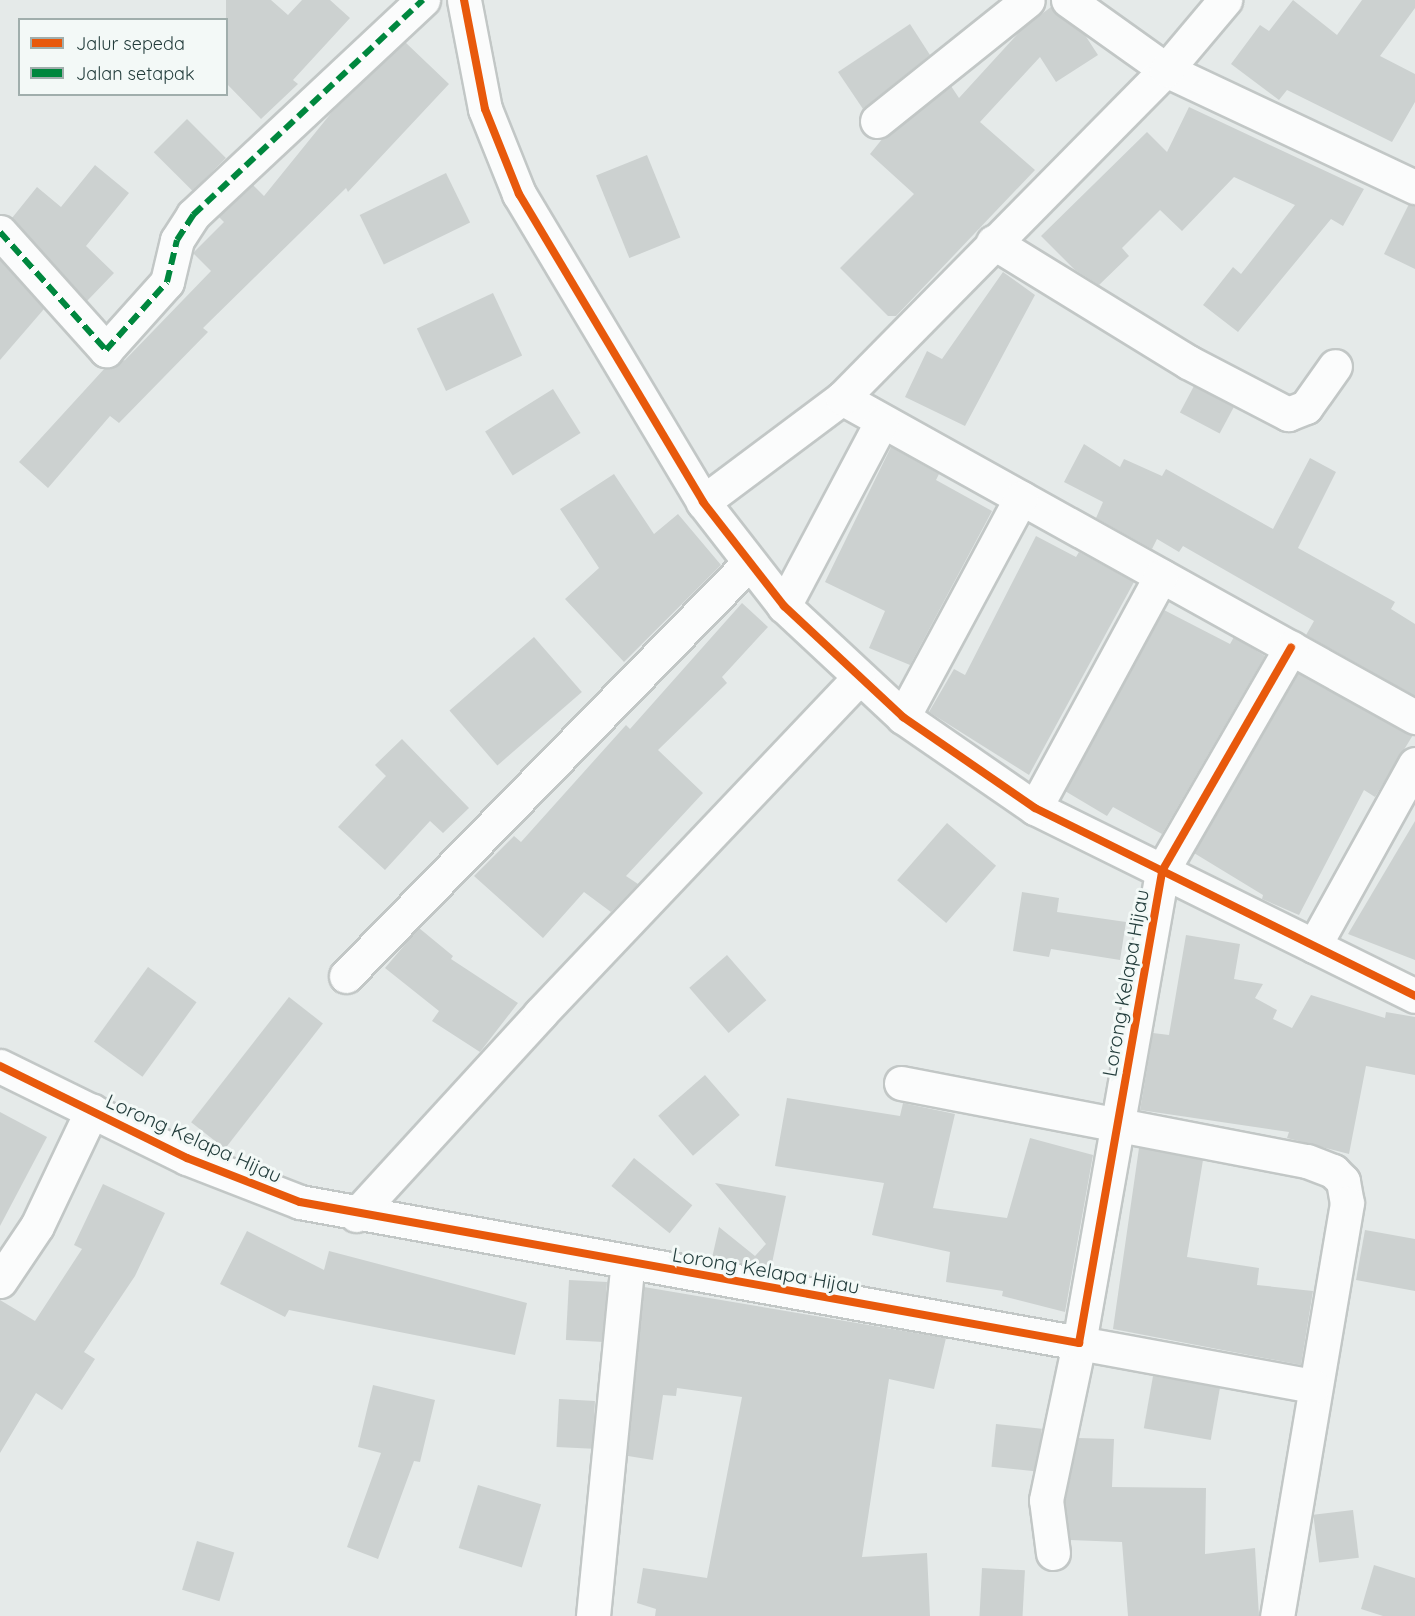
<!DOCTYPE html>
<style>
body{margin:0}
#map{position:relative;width:1415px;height:1616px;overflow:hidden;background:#e5eae9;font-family:Quicksand,sans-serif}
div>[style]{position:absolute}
.building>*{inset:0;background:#ccd1d0;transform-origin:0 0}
.roads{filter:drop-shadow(2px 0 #c2c7c6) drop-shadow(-2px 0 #c2c7c6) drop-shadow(0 2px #c2c7c6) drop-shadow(0 -2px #c2c7c6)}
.street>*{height:33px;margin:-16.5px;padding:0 16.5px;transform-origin:16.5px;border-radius:16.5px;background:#fbfcfc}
.quiet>*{height:6px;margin-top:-3px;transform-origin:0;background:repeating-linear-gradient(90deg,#00873e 0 12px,transparent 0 18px)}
.cycleway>*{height:8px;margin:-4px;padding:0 4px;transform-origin:4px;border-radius:4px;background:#e8590c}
span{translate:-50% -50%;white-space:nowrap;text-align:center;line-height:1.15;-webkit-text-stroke:6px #f3f9f7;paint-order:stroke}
.street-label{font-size:20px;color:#233d3c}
.legend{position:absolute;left:18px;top:18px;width:210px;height:78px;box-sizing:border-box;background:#f3f9f7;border:2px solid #a0aeac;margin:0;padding:8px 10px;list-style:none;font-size:18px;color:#233d3c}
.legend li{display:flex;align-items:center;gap:12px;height:30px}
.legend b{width:30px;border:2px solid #a0aeac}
</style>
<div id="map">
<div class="building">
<div style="clip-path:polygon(226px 0,271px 0,288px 15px,302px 0,330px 0,350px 18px,293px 80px,298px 84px,261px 119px,226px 83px)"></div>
<div style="clip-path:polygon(1293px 0,1337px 35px,1362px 0,1415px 0,1415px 8px,1380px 56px,1415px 74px,1415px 102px,1392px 142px,1287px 90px,1279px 100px,1231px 64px,1260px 25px,1269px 31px)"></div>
<div style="clip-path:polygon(1051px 7px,1085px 35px,1098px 55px,1056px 82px,1040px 57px,980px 122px,1035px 170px,896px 316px,888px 316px,840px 268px,914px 194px,870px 154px,883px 138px,951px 86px,959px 98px,1022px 29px)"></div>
<div style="clip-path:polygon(910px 24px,930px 55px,863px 109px,838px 72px)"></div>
<div style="clip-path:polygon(405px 42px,449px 84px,348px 192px,346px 188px,203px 328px,208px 332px,119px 423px,110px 416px,48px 488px,19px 462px,105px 368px,125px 360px,211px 271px,193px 253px,224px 222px,219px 217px,253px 185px,264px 196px,332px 112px)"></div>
<div style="clip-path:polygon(1189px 107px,1364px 189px,1343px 226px,1331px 219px,1238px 332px,1203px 305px,1233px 267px,1241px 274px,1295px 205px,1234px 177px,1182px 231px,1160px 210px,1122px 248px,1129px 256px,1099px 285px,1075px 270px,1041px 236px,1147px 132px,1167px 152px)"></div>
<div style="left:187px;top:119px;width:55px;height:47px;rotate:45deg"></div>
<div style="left:647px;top:155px;width:89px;height:55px;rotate:68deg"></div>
<div style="clip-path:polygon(95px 165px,129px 193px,86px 246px,114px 273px,87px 301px,12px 218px,37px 187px,61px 207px)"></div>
<div style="left:446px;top:173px;width:55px;height:96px;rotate:64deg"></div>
<div style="clip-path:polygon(1409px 204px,1415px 205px,1415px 269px,1384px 254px)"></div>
<div style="clip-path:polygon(0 260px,44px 309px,0 360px)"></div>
<div style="clip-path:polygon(1003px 272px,1035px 295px,965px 426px,905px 397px,927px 351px,942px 359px)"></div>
<div style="left:493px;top:293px;width:69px;height:84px;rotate:65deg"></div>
<div style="left:1194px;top:386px;width:45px;height:30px;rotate:28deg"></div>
<div style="left:553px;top:389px;width:52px;height:80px;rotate:58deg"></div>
<div style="clip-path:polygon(1084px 444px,1120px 467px,1124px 459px,1162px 476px,1166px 469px,1273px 529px,1310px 458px,1336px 472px,1298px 548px,1395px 602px,1391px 609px,1415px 624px,1415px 696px,1306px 635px,1314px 621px,1183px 546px,1179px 552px,1157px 539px,1152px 549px,1096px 518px,1103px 502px,1064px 482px)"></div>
<div style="clip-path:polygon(891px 447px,939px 474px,936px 480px,992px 511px,910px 665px,869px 648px,885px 611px,825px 582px)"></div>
<div style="clip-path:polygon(614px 474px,654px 534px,678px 514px,721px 565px,624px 662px,565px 599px,599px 568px,560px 509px)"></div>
<div style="clip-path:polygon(1036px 536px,1076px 557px,1079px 552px,1134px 582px,1029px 775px,929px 712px,954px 669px,965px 675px)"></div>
<div style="clip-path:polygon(742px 603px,768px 627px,722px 677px,727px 683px,658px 750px,703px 793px,626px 876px,638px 884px,611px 912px,584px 892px,543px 938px,474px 876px,514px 836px,521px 842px,626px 725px,630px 729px)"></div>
<div style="clip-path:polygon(1164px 610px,1230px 644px,1234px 637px,1265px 656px,1162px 834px,1113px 807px,1107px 816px,1065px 791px)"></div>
<div style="left:534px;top:637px;width:73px;height:112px;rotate:49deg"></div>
<div style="clip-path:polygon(1298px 673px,1413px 735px,1375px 797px,1364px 790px,1299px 915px,1262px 899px,1263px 895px,1194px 853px)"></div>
<div style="clip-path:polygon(402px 739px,469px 808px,443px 833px,430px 821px,385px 870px,338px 827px,386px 776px,375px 765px)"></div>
<div style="clip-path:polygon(1415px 821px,1415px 960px,1348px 934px)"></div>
<div style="left:947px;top:823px;width:65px;height:76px;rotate:41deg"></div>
<div style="clip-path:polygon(1022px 892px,1059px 898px,1057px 912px,1126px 922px,1120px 960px,1051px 949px,1049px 957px,1013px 951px)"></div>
<div style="clip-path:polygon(419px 928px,453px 956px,451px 959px,518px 1003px,480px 1052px,432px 1021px,439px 1011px,385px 968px)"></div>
<div style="clip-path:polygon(1186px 935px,1240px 944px,1234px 979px,1263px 984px,1255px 998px,1277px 1010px,1273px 1019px,1292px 1028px,1311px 995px,1385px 1018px,1386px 1012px,1415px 1017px,1415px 1075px,1366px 1066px,1349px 1154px,1287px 1138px,1289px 1132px,1140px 1110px,1153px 1033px,1169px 1035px)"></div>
<div style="left:727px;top:955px;width:60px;height:50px;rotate:49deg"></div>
<div style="left:148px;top:967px;width:60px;height:92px;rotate:36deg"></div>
<div style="left:289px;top:997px;width:43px;height:159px;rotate:38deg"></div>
<div style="left:705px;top:1075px;width:53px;height:62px;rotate:49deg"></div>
<div style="clip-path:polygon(787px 1098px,900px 1116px,903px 1103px,955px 1114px,933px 1208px,1007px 1218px,1030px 1138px,1093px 1155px,1065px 1312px,1002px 1296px,1003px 1291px,946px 1282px,950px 1252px,872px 1235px,884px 1183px,775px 1166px)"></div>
<div style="clip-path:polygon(0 1112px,47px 1137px,0 1226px)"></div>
<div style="clip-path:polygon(1139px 1148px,1203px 1160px,1187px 1257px,1259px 1268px,1257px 1285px,1313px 1291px,1301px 1365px,1113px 1329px)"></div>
<div style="left:634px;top:1158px;width:75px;height:36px;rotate:39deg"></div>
<div style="clip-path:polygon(715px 1183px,786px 1196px,771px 1268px,712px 1258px,719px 1227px,755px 1256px,766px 1244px)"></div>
<div style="clip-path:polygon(103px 1184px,165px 1213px,135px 1276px,84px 1352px,95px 1359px,62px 1410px,36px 1393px,0 1453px,0 1300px,35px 1321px,82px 1249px,74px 1245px)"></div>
<div style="clip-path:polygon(1365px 1230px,1415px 1239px,1415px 1291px,1356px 1280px)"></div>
<div style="clip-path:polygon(247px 1231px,324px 1270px,329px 1251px,527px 1303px,515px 1355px,289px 1310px,285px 1317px,220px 1284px)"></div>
<div style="left:569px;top:1280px;width:38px;height:60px;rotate:3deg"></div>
<div style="clip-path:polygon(644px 1287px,946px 1338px,934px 1389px,889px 1379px,862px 1557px,927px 1553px,930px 1616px,655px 1616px,656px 1609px,637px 1603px,643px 1568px,707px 1578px,742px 1397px,677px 1388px,676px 1396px,663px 1395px,653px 1460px,628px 1456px)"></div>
<div style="left:1153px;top:1376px;width:68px;height:53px;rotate:10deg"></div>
<div style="clip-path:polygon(373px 1385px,435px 1400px,420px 1462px,414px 1461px,378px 1559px,347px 1547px,381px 1453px,358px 1447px)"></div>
<div style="left:559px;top:1399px;width:36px;height:48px;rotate:3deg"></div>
<div style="left:996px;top:1424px;width:46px;height:43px;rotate:6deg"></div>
<div style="clip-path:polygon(1078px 1438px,1114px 1439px,1112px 1487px,1206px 1488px,1205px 1554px,1255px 1548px,1259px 1616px,1128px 1616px,1122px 1542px,1070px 1540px,1065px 1501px)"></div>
<div style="left:478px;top:1485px;width:66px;height:66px;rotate:17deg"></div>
<div style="left:1353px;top:1510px;width:48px;height:40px;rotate:83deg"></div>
<div style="left:197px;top:1541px;width:39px;height:51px;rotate:17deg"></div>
<div style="clip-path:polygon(1374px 1565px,1415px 1578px,1415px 1616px,1383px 1616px,1361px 1609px)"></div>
<div style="left:982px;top:1568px;width:43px;height:48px;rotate:3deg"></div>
</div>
<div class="roads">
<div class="street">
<div style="left:464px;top:0;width:111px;rotate:79.1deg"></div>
<div style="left:485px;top:109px;width:92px;rotate:68.2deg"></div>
<div style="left:519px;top:194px;width:359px;rotate:59.1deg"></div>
<div style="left:703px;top:502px;width:132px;rotate:52.1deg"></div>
<div style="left:784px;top:606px;width:163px;rotate:43deg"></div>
<div style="left:903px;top:717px;width:160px;rotate:34.6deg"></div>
<div style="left:1035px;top:808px;width:424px;rotate:26.3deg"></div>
<div style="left:1068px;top:0;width:120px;rotate:35.5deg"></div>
<div style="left:1166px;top:70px;width:275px;rotate:25.2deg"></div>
<div style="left:877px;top:121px;width:193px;rotate:-38.7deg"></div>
<div style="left:0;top:232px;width:159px;rotate:48.1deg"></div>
<div style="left:106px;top:350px;width:91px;rotate:-48.1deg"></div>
<div style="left:167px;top:282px;width:43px;rotate:-76.6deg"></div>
<div style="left:177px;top:240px;width:30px;rotate:-57deg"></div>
<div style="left:193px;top:215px;width:315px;rotate:-43.1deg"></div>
<div style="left:993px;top:242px;width:229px;rotate:31.6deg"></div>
<div style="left:1188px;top:362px;width:113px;rotate:27.5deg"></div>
<div style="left:1288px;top:414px;width:19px;rotate:-21deg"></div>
<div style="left:1306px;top:407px;width:50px;rotate:-54.7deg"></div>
<div style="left:842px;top:398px;width:656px;rotate:29.11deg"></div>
<div style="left:703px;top:502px;width:174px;rotate:-36.8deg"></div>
<div style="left:842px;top:398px;width:461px;rotate:-45.4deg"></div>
<div style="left:1166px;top:70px;width:92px;rotate:-49.9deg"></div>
<div style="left:784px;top:606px;width:209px;rotate:-62.1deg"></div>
<div style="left:903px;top:717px;width:249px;rotate:-61.7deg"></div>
<div style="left:1035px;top:808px;width:264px;rotate:-61.5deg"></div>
<div style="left:1314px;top:946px;width:208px;rotate:-61deg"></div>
<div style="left:346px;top:976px;width:576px;rotate:-45.7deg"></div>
<div style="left:0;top:1066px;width:208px;rotate:26.2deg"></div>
<div style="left:187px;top:1158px;width:121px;rotate:21.3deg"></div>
<div style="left:300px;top:1202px;width:792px;rotate:10.26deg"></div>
<div style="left:1079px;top:1343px;width:479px;rotate:-80deg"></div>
<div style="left:1162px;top:871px;width:258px;rotate:-60deg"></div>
<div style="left:901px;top:1083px;width:413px;rotate:10.9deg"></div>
<div style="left:1307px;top:1161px;width:28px;rotate:21deg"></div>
<div style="left:1333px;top:1171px;width:14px;rotate:45deg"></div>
<div style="left:1343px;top:1181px;width:22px;rotate:80deg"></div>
<div style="left:1347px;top:1203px;width:419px;rotate:99.6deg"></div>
<div style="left:356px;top:1215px;width:273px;rotate:-47.5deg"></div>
<div style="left:540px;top:1014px;width:462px;rotate:-46.5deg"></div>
<div style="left:0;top:1281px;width:66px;rotate:-56.1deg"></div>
<div style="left:37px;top:1226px;width:128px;rotate:-64.6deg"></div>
<div style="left:1053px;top:1553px;width:53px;rotate:-97.5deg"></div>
<div style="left:1046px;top:1500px;width:160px;rotate:-78.1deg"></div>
<div style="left:1079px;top:1343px;width:238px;rotate:10.4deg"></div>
<div style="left:593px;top:1616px;width:356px;rotate:-84.4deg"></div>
</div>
</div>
<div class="quiet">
<div style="left:0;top:232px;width:159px;rotate:48.1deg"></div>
<div style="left:106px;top:350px;width:91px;rotate:-48.1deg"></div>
<div style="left:167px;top:282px;width:43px;rotate:-76.6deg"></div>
<div style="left:177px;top:240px;width:30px;rotate:-57deg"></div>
<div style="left:193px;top:215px;width:315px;rotate:-43.1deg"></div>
</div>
<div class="cycleway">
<div style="left:464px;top:0;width:111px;rotate:79.1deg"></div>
<div style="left:485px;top:109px;width:92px;rotate:68.2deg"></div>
<div style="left:519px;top:194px;width:359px;rotate:59.1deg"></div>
<div style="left:703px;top:502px;width:132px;rotate:52.1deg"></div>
<div style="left:784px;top:606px;width:163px;rotate:43deg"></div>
<div style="left:903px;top:717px;width:160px;rotate:34.6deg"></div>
<div style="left:1035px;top:808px;width:424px;rotate:26.3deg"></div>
<div style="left:0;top:1066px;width:208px;rotate:26.2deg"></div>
<div style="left:187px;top:1158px;width:121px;rotate:21.3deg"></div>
<div style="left:300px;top:1202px;width:792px;rotate:10.26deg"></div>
<div style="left:1079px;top:1343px;width:479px;rotate:-80deg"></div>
<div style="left:1162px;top:871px;width:258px;rotate:-60deg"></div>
</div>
<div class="street-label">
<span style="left:1125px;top:983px;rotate:-80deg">Lorong Kelapa Hijau</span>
<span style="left:194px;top:1138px;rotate:24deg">Lorong Kelapa Hijau</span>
<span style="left:766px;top:1270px;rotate:10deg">Lorong Kelapa Hijau</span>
</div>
<ul class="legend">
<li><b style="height:8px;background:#e8590c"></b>Jalur sepeda</li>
<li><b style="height:8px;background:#00873e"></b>Jalan setapak</li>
</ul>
</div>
